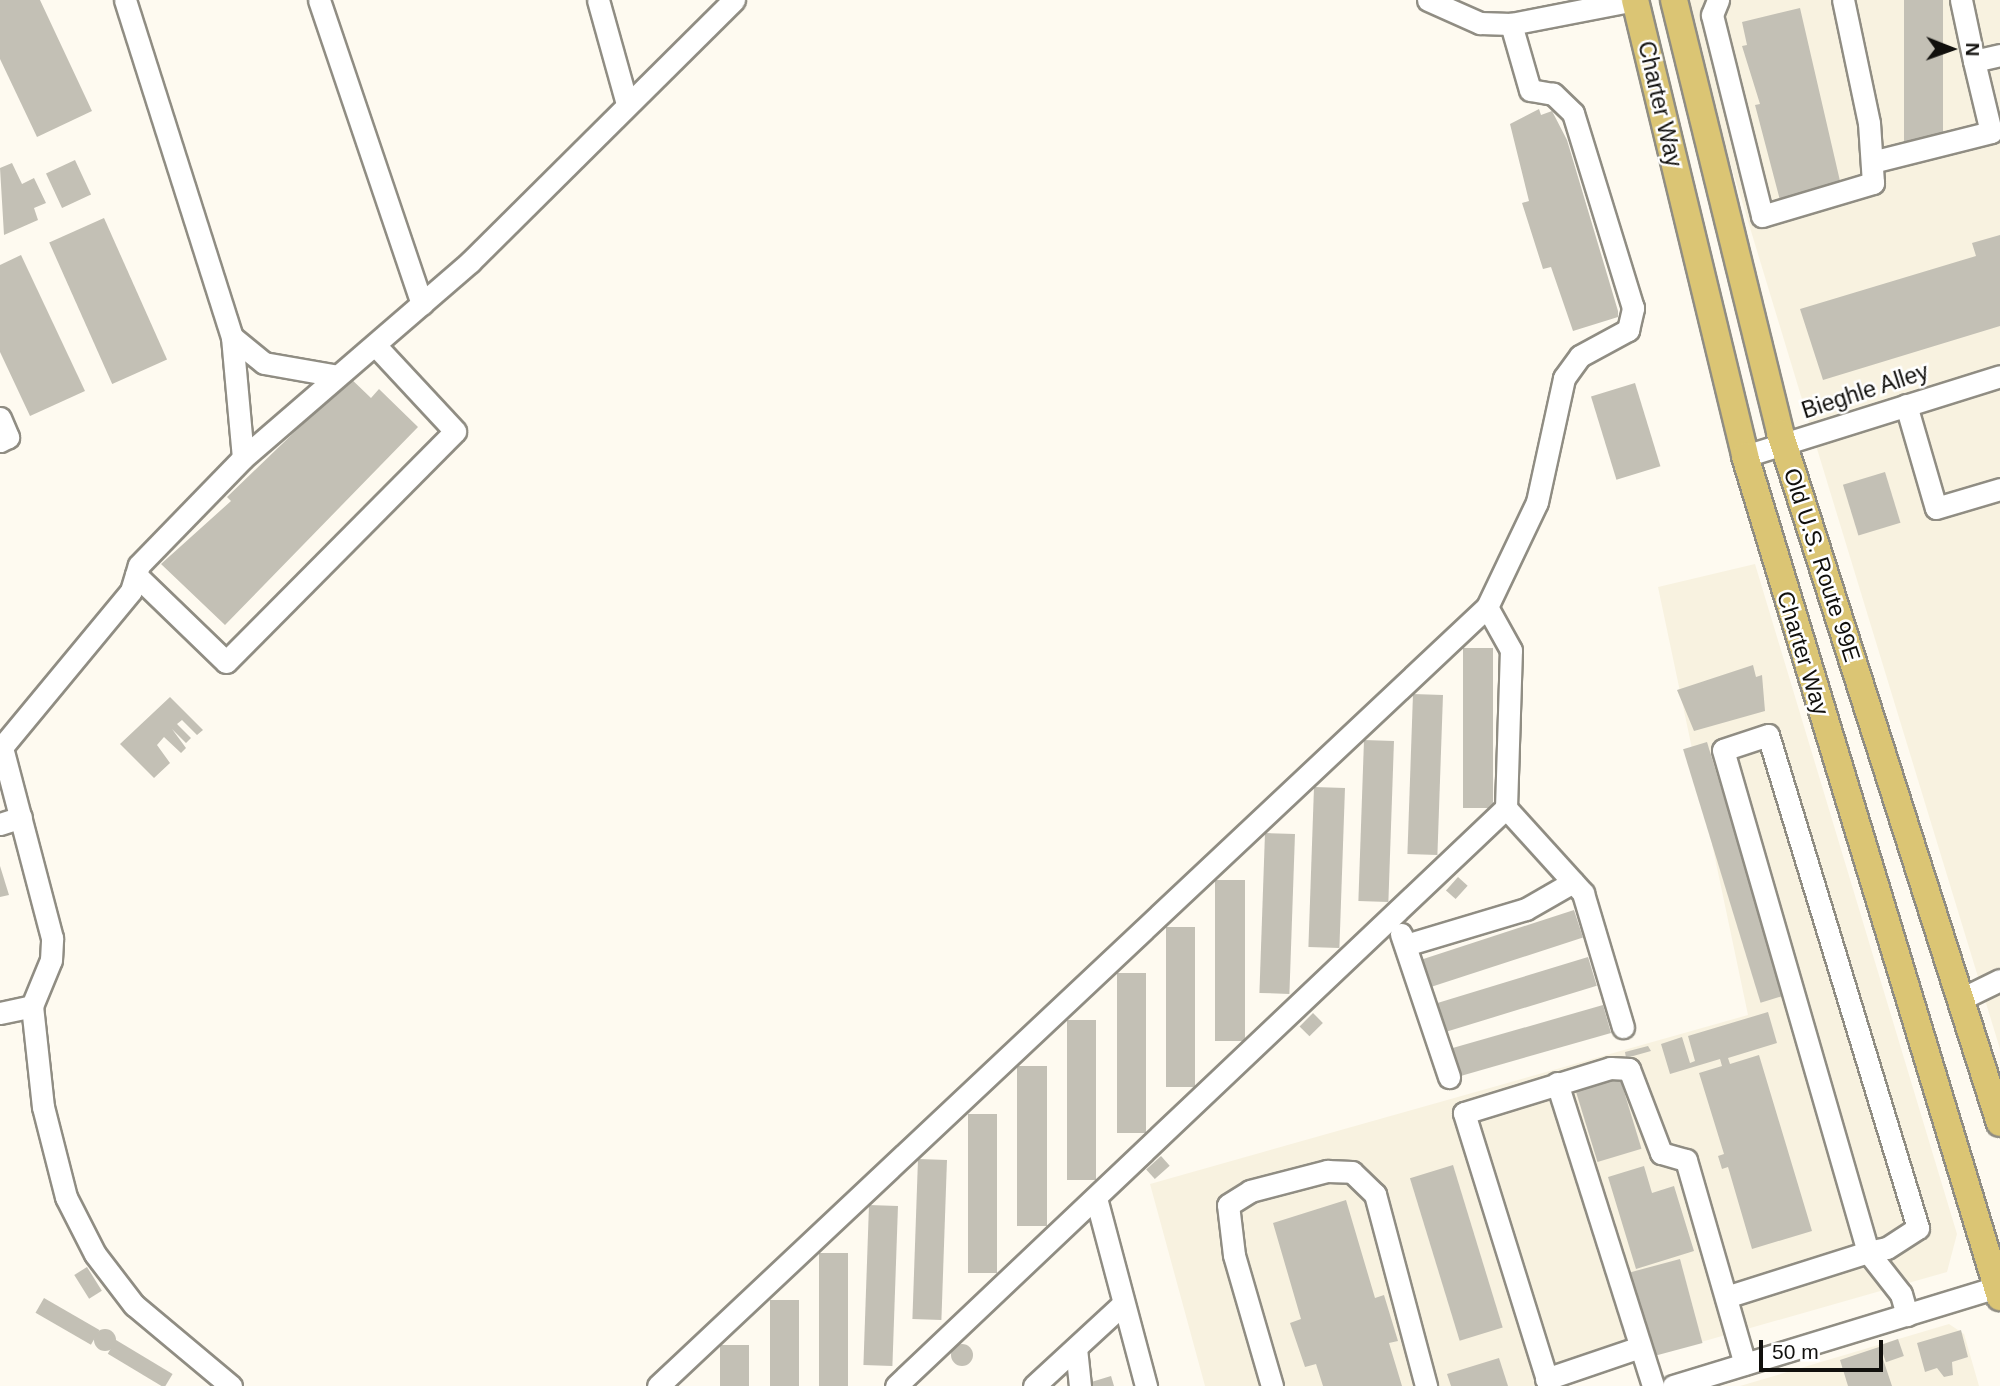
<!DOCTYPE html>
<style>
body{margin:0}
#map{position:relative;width:2000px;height:1386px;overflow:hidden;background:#fefaf0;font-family:Arial,sans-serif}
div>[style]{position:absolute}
.built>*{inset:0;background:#f8f2e0}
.building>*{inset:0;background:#c3c0b5;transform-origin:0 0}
.round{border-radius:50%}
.roads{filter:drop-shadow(2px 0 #908d83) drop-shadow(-2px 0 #908d83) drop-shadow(0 2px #908d83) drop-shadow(0 -2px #908d83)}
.minor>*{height:21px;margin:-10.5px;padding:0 10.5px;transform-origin:10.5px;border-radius:10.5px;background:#fff}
.major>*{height:26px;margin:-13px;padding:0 13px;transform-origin:13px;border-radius:13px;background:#dbc574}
span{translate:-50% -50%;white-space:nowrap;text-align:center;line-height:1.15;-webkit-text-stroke:5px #fff;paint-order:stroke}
.street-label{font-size:23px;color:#11100d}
.north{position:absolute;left:1916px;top:14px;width:70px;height:70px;-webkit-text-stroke:5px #fff;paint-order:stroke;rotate:91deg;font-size:19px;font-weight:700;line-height:28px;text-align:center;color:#11100d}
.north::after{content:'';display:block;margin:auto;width:24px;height:32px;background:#11100d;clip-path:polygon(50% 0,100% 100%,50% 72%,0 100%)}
.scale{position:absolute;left:1759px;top:1340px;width:124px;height:32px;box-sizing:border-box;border:4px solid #11100d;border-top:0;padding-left:9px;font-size:21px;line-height:24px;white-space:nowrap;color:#11100d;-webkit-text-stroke:5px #fff;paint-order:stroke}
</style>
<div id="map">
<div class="built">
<div style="clip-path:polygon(1681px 0,2000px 0,2000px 1049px,1811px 429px)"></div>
<div style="clip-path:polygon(1755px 564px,1957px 1234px,1947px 1272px,1547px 1386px,1205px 1386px,1150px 1184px,1748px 1015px,1658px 587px)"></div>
<div style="clip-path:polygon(1949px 1324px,1964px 1334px,1979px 1386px,1740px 1386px)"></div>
</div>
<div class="building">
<div style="clip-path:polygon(0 0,40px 0,92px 111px,37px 137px,0 59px)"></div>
<div style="left:1904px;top:0;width:39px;height:145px"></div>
<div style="clip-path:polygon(1800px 8px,1843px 194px,1782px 208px,1755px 105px,1760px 104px,1742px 46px,1747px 45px,1742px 22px)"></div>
<div style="clip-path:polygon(1539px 109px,1541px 115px,1552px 111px,1567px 140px,1618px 311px,1618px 317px,1573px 331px,1551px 267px,1543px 269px,1522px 203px,1529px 201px,1510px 124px)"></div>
<div style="left:75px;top:160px;width:38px;height:32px;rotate:65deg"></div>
<div style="clip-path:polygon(12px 163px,22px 184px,34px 178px,46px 203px,34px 208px,38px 220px,4px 235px,0 168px)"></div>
<div style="left:104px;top:218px;width:155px;height:60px;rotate:66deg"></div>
<div style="clip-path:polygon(2000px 235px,2000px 326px,1823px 380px,1800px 309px,1976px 256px,1972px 243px)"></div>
<div style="clip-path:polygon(21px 255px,85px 391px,30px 416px,0 352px,0 265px)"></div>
<div style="clip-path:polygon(346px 374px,371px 398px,379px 389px,418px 427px,225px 625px,161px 564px,231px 501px,227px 497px,336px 392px)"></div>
<div style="left:1635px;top:383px;width:87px;height:46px;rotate:73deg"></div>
<div style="left:1885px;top:472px;width:53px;height:44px;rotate:73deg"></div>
<div style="left:1463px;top:648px;width:30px;height:160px"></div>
<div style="clip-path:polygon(1753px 665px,1756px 677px,1762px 675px,1765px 711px,1694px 731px,1677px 690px)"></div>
<div style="left:1413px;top:694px;width:30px;height:160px;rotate:2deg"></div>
<div style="clip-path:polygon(170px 697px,203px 730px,197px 735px,182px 720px,177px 724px,191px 738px,186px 743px,172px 729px,186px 748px,181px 753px,164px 737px,157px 745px,170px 763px,154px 778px,120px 744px)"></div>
<div style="left:1364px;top:740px;width:30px;height:161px;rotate:2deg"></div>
<div style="left:1707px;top:742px;width:265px;height:25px;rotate:73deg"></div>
<div style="left:1314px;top:787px;width:31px;height:160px;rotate:2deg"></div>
<div style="left:1265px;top:833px;width:30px;height:160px;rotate:2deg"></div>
<div style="clip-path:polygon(0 866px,9px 895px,0 897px)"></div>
<div style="left:1458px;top:877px;width:13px;height:18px;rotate:42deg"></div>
<div style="left:1215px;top:880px;width:30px;height:161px"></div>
<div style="left:1574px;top:910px;width:29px;height:160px;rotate:72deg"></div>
<div style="left:1166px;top:927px;width:29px;height:160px"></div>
<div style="left:1588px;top:957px;width:30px;height:160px;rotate:73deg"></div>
<div style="left:1117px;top:973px;width:29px;height:160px"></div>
<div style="left:1603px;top:1005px;width:29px;height:160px;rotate:74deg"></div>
<div style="clip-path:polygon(1768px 1012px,1777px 1043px,1728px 1058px,1730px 1064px,1759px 1055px,1812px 1231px,1752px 1249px,1728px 1167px,1722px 1169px,1718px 1156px,1724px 1154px,1699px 1073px,1722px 1066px,1720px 1059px,1670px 1074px,1661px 1044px,1682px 1037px,1690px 1063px,1695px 1061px,1688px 1036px)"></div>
<div style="left:1313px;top:1013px;width:14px;height:19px;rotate:45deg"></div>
<div style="left:1067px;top:1020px;width:29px;height:160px"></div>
<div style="clip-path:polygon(1648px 1046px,1651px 1051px,1626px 1058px,1625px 1052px)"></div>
<div style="left:1017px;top:1066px;width:30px;height:160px"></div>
<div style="left:1619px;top:1075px;width:77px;height:46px;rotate:73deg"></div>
<div style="left:968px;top:1114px;width:29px;height:159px"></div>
<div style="left:1161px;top:1156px;width:13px;height:20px;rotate:48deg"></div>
<div style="left:918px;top:1159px;width:29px;height:160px;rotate:2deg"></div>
<div style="left:1453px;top:1165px;width:170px;height:45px;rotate:73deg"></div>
<div style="clip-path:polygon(1644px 1166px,1652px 1193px,1674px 1186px,1694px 1251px,1636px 1269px,1608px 1177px)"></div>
<div style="clip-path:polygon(1346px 1200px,1375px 1298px,1384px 1295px,1398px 1341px,1389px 1343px,1402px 1386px,1323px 1386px,1316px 1364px,1305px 1367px,1290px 1323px,1301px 1319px,1273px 1223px)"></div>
<div style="left:869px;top:1205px;width:29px;height:160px;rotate:2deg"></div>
<div style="left:819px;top:1253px;width:29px;height:133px"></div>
<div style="left:1680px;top:1259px;width:87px;height:51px;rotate:75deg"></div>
<div style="left:87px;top:1267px;width:28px;height:15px;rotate:58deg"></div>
<div style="left:44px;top:1298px;width:64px;height:17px;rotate:30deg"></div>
<div style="left:770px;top:1300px;width:29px;height:86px"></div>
<div class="round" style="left:94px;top:1329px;width:22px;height:22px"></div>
<div style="clip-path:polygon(1961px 1330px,1968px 1357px,1952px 1362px,1953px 1375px,1944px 1377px,1937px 1368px,1925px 1372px,1917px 1343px)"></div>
<div style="left:1898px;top:1339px;width:18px;height:19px;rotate:71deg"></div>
<div style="left:116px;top:1340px;width:66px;height:16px;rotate:31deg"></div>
<div class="round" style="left:951px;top:1344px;width:22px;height:22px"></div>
<div style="left:720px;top:1345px;width:29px;height:41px"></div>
<div style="clip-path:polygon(1879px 1347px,1892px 1386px,1848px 1386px,1840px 1360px)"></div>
<div style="clip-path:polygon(1499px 1358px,1508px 1386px,1451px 1386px,1447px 1374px)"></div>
<div style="clip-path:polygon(1111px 1376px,1114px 1386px,1089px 1386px,1088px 1383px)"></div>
</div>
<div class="roads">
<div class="minor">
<div style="left:125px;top:0;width:354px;rotate:72.4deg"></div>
<div style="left:232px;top:337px;width:121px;rotate:84.8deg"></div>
<div style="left:319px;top:0;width:321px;rotate:71.3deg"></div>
<div style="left:598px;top:0;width:108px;rotate:74.4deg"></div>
<div style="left:1428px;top:0;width:57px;rotate:23.9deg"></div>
<div style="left:1480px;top:23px;width:31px;rotate:2deg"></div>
<div style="left:1511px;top:24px;width:125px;rotate:-11deg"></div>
<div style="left:1718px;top:0;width:16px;rotate:112deg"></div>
<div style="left:1712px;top:15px;width:207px;rotate:76deg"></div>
<div style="left:1762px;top:216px;width:116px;rotate:-16.6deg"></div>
<div style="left:1873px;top:183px;width:60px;rotate:-93.8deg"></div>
<div style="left:1869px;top:123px;width:126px;rotate:-101.9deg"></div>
<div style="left:1961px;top:0;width:62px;rotate:78deg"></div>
<div style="left:1974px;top:61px;width:27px;rotate:-13deg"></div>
<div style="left:1872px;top:162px;width:123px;rotate:-14.1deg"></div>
<div style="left:1991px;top:132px;width:73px;rotate:-103.5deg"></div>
<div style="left:232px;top:337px;width:41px;rotate:39.1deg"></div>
<div style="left:264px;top:363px;width:70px;rotate:9.9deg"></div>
<div style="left:1906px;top:405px;width:107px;rotate:73.8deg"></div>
<div style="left:1936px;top:508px;width:67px;rotate:-16.5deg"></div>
<div style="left:0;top:418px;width:21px;rotate:67deg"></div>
<div style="left:8px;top:437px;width:9px;rotate:153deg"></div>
<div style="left:1745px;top:456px;width:267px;rotate:-17.4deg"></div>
<div style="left:136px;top:575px;width:125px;rotate:44deg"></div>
<div style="left:226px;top:662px;width:325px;rotate:-45.2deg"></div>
<div style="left:455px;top:431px;width:115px;rotate:-132.9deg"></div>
<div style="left:1506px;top:808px;width:115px;rotate:47.8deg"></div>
<div style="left:1583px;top:893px;width:140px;rotate:73.4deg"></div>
<div style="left:0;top:824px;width:22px;rotate:-18deg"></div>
<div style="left:1401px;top:934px;width:151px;rotate:71.4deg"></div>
<div style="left:1409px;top:944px;width:122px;rotate:-16.7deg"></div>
<div style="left:1526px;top:909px;width:54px;rotate:-29.9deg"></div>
<div style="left:1961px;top:999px;width:43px;rotate:-26deg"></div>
<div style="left:0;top:1013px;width:33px;rotate:-12deg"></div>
<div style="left:1557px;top:1083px;width:318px;rotate:72.4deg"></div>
<div style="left:1096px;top:1198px;width:195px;rotate:75.1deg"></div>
<div style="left:1726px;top:1297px;width:149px;rotate:-17.6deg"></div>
<div style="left:1868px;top:1252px;width:19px;rotate:-12deg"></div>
<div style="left:1887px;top:1248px;width:37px;rotate:-33deg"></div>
<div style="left:1918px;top:1228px;width:515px;rotate:-106.92deg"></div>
<div style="left:1768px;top:735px;width:47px;rotate:161.6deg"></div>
<div style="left:1723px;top:750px;width:523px;rotate:73.89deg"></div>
<div style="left:1868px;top:1252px;width:53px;rotate:51.8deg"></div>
<div style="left:1901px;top:1294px;width:22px;rotate:74deg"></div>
<div style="left:1076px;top:1348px;width:38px;rotate:84deg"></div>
<div style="left:1546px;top:1379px;width:99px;rotate:-18.8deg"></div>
<div style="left:231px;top:1386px;width:126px;rotate:-140.1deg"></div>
<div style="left:134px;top:1305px;width:64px;rotate:-127.4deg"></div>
<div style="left:95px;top:1254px;width:64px;rotate:-117deg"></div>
<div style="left:66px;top:1197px;width:93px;rotate:-104.3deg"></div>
<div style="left:43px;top:1107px;width:102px;rotate:-96.2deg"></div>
<div style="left:32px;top:1006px;width:50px;rotate:-67.6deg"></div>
<div style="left:51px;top:960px;width:22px;rotate:-87deg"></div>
<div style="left:52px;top:938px;width:197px;rotate:-104.7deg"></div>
<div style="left:2px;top:747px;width:202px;rotate:-50.4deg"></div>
<div style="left:131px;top:591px;width:27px;rotate:-73deg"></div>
<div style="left:139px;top:565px;width:149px;rotate:-45.8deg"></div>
<div style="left:243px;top:458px;width:300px;rotate:-40.8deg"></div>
<div style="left:470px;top:262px;width:372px;rotate:-44.8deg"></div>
<div style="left:658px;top:1386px;width:1138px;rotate:-43.22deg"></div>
<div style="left:896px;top:1386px;width:840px;rotate:-43.46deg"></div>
<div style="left:1506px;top:808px;width:158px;rotate:-88.2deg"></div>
<div style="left:1511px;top:650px;width:49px;rotate:-119.2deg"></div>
<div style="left:1487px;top:607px;width:116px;rotate:-64.5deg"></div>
<div style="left:1537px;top:502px;width:127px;rotate:-77.7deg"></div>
<div style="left:1564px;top:378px;width:27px;rotate:-54deg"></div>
<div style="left:1580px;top:356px;width:55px;rotate:-28.4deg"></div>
<div style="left:1628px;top:330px;width:23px;rotate:-77deg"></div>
<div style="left:1633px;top:308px;width:204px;rotate:-107.1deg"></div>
<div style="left:1573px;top:113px;width:28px;rotate:-136deg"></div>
<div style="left:1553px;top:94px;width:23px;rotate:-170deg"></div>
<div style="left:1530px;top:90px;width:69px;rotate:-106.1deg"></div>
<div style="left:1034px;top:1386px;width:121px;rotate:-42.7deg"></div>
<div style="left:1272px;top:1386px;width:136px;rotate:-106.2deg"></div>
<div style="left:1234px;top:1255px;width:50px;rotate:-96.8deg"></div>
<div style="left:1228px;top:1205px;width:26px;rotate:-32deg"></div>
<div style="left:1250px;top:1191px;width:80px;rotate:-14.6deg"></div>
<div style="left:1327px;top:1171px;width:25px;rotate:2deg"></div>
<div style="left:1352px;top:1172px;width:32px;rotate:44deg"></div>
<div style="left:1375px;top:1194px;width:199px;rotate:75.1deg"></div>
<div style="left:1549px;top:1386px;width:286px;rotate:-107.3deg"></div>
<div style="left:1464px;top:1113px;width:153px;rotate:-17.1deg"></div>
<div style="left:1610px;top:1068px;width:19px;rotate:3deg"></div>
<div style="left:1629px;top:1069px;width:90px;rotate:69.1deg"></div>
<div style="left:1661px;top:1153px;width:26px;rotate:16deg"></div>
<div style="left:1686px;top:1160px;width:212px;rotate:73.9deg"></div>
<div style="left:1673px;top:1386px;width:342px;rotate:-17deg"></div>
</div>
<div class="major">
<div style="left:1635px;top:0;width:469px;rotate:76.4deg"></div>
<div style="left:1745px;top:456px;width:879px;rotate:73.13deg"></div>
<div style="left:1674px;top:0;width:446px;rotate:76.2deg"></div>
<div style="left:1780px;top:433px;width:724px;rotate:72.32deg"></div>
</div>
</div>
<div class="street-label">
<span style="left:1660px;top:104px;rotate:77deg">Charter Way</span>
<span style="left:1865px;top:391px;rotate:-18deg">Bieghle Alley</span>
<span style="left:1822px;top:565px;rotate:72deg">Old U.S. Route 99E</span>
<span style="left:1803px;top:653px;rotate:73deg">Charter Way</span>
</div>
<div class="north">N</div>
<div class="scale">50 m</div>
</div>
